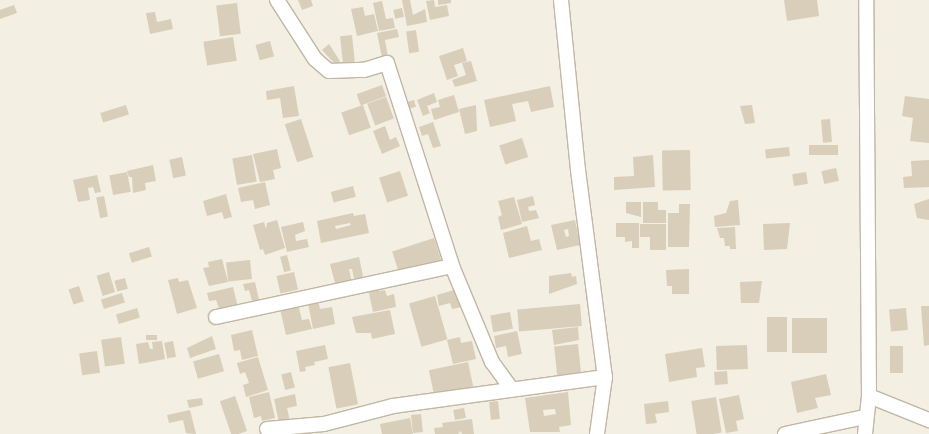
<!DOCTYPE html>
<style>
body{margin:0}
#map{position:relative;width:929px;height:434px;overflow:hidden;background:#f3efe2;font-family:"DM Sans",sans-serif}
div>[style]{position:absolute}
.building>*{inset:0;background:#d9ceb9;transform-origin:0 0}
.roads{filter:drop-shadow(1px 0 #c0b7a4) drop-shadow(-1px 0 #c0b7a4) drop-shadow(0 1px #c0b7a4) drop-shadow(0 -1px #c0b7a4)}
.street>*{height:14px;margin:-7px;padding:0 7px;transform-origin:7px;border-radius:7px;background:#fff}
span{translate:-50% -50%;white-space:nowrap;text-align:center;line-height:1.15;-webkit-text-stroke:4.5px #fff;paint-order:stroke}
</style>
<div id="map">
<div class="building">
<div style="clip-path:polygon(298px 0,311px 0,313px 6px,302px 10px)"></div>
<div style="clip-path:polygon(402px 0,410px 0,413px 15px,425px 9px,427px 22px,407px 26px)"></div>
<div style="clip-path:polygon(434px 0,435px 7px,447px 5px,449px 16px,430px 20px,426px 1px)"></div>
<div style="clip-path:polygon(438px 0,451px 0,451px 3px,438px 5px)"></div>
<div style="clip-path:polygon(784px 0,817px 0,819px 16px,787px 21px)"></div>
<div style="clip-path:polygon(382px 1px,386px 19px,393px 18px,395px 28px,379px 31px,373px 3px)"></div>
<div style="left:237px;top:3px;width:31px;height:21px;rotate:83deg"></div>
<div style="clip-path:polygon(14px 5px,17px 13px,0 19px,0 10px)"></div>
<div style="clip-path:polygon(363px 7px,365px 16px,374px 14px,378px 31px,357px 36px,351px 9px)"></div>
<div style="left:402px;top:8px;width:9px;height:9px;rotate:77deg"></div>
<div style="clip-path:polygon(155px 12px,157px 22px,171px 19px,173px 29px,150px 34px,146px 13px)"></div>
<div style="clip-path:polygon(397px 29px,399px 37px,385px 40px,388px 57px,382px 58px,377px 33px)"></div>
<div style="left:416px;top:30px;width:22px;height:10px;rotate:82deg"></div>
<div style="left:352px;top:35px;width:27px;height:12px;rotate:84deg"></div>
<div style="left:233px;top:37px;width:24px;height:30px;rotate:81deg"></div>
<div style="left:270px;top:41px;width:16px;height:15px;rotate:75deg"></div>
<div style="clip-path:polygon(329px 44px,340px 61px,336px 65px,322px 50px)"></div>
<div style="clip-path:polygon(463px 48px,467px 61px,454px 65px,458px 76px,447px 80px,439px 56px)"></div>
<div style="clip-path:polygon(471px 61px,477px 81px,455px 87px,452px 80px,466px 75px,462px 63px)"></div>
<div style="left:382px;top:85px;width:12px;height:27px;rotate:70deg"></div>
<div style="clip-path:polygon(294px 86px,299px 116px,283px 118px,280px 98px,267px 100px,266px 91px)"></div>
<div style="clip-path:polygon(550px 86px,554px 107px,531px 112px,528px 101px,512px 104px,516px 121px,490px 127px,484px 100px)"></div>
<div style="clip-path:polygon(434px 93px,437px 102px,427px 106px,430px 113px,423px 116px,417px 100px)"></div>
<div style="clip-path:polygon(454px 95px,459px 112px,434px 120px,431px 109px,440px 107px,438px 100px)"></div>
<div style="clip-path:polygon(905px 96px,929px 99px,929px 143px,910px 141px,913px 118px,902px 116px)"></div>
<div style="left:386px;top:97px;width:23px;height:20px;rotate:70deg"></div>
<div style="left:414px;top:100px;width:7px;height:11px;rotate:74deg"></div>
<div style="left:126px;top:105px;width:10px;height:27px;rotate:73deg"></div>
<div style="left:363px;top:105px;width:24px;height:23px;rotate:71deg"></div>
<div style="clip-path:polygon(476px 105px,477px 131px,465px 134px,459px 109px)"></div>
<div style="clip-path:polygon(752px 105px,755px 123px,745px 124px,740px 106px)"></div>
<div style="left:301px;top:119px;width:40px;height:17px;rotate:72deg"></div>
<div style="left:830px;top:119px;width:23px;height:9px;rotate:85deg"></div>
<div style="clip-path:polygon(433px 122px,441px 146px,433px 148px,428px 134px,422px 136px,419px 127px)"></div>
<div style="clip-path:polygon(385px 126px,390px 140px,396px 137px,400px 146px,382px 154px,373px 131px)"></div>
<div style="left:522px;top:138px;width:20px;height:24px;rotate:72deg"></div>
<div style="left:838px;top:145px;width:10px;height:29px;rotate:90deg"></div>
<div style="left:789px;top:147px;width:9px;height:24px;rotate:84deg"></div>
<div style="clip-path:polygon(277px 149px,281px 168px,273px 170px,275px 179px,260px 182px,253px 154px)"></div>
<div style="left:690px;top:150px;width:40px;height:28px;rotate:89deg"></div>
<div style="left:252px;top:155px;width:27px;height:20px;rotate:80deg"></div>
<div style="clip-path:polygon(653px 155px,655px 187px,614px 190px,614px 177px,634px 176px,633px 157px)"></div>
<div style="left:182px;top:157px;width:19px;height:13px;rotate:78deg"></div>
<div style="clip-path:polygon(929px 160px,929px 187px,904px 188px,903px 177px,912px 176px,911px 161px)"></div>
<div style="clip-path:polygon(153px 165px,156px 181px,145px 183px,146px 190px,133px 193px,132px 177px,129px 177px,127px 171px)"></div>
<div style="left:836px;top:168px;width:13px;height:15px;rotate:77deg"></div>
<div style="left:400px;top:171px;width:26px;height:22px;rotate:72deg"></div>
<div style="left:127px;top:172px;width:20px;height:18px;rotate:79deg"></div>
<div style="left:806px;top:172px;width:12px;height:14px;rotate:81deg"></div>
<div style="clip-path:polygon(97px 175px,101px 192px,95px 193px,93px 187px,88px 188px,90px 200px,78px 202px,73px 180px)"></div>
<div style="clip-path:polygon(265px 182px,270px 205px,255px 209px,253px 200px,241px 202px,238px 188px)"></div>
<div style="left:353px;top:186px;width:11px;height:23px;rotate:75deg"></div>
<div style="clip-path:polygon(226px 194px,232px 217px,224px 219px,222px 212px,207px 216px,203px 201px)"></div>
<div style="left:104px;top:196px;width:21px;height:8px;rotate:79deg"></div>
<div style="clip-path:polygon(533px 196px,535px 205px,528px 207px,529px 211px,536px 210px,539px 218px,522px 222px,517px 200px)"></div>
<div style="clip-path:polygon(514px 197px,522px 224px,501px 230px,498px 217px,502px 215px,498px 201px)"></div>
<div style="clip-path:polygon(929px 199px,929px 220px,917px 218px,914px 204px)"></div>
<div style="clip-path:polygon(738px 200px,740px 225px,715px 227px,714px 216px,726px 213px,730px 201px)"></div>
<div style="clip-path:polygon(626px 202px,641px 202px,641px 217px,626px 213px)"></div>
<div style="clip-path:polygon(643px 202px,658px 202px,658px 210px,666px 210px,666px 223px,643px 223px)"></div>
<div style="clip-path:polygon(679px 204px,690px 204px,689px 247px,668px 247px,668px 213px,679px 213px)"></div>
<div style="clip-path:polygon(evenodd,353px 213px,354px 216px,365px 214px,369px 233px,321px 243px,317px 221px,353px 213px,350px 223px,351px 225px,336px 229px,335px 226px,350px 223px)"></div>
<div style="clip-path:polygon(277px 220px,285px 248px,265px 255px,263px 249px,260px 250px,253px 225px,264px 222px,266px 229px,267px 223px)"></div>
<div style="clip-path:polygon(evenodd,575px 220px,580px 245px,557px 250px,551px 225px,575px 220px,568px 229px,569px 236px,566px 237px,564px 230px,568px 229px)"></div>
<div style="clip-path:polygon(303px 222px,305px 231px,295px 235px,296px 241px,307px 239px,309px 247px,287px 252px,281px 227px)"></div>
<div style="clip-path:polygon(616px 223px,639px 223px,639px 248px,632px 248px,632px 241px,625px 242px,625px 237px,616px 237px)"></div>
<div style="clip-path:polygon(790px 223px,787px 249px,764px 250px,763px 224px)"></div>
<div style="clip-path:polygon(640px 224px,666px 224px,666px 250px,650px 250px,650px 237px,640px 237px)"></div>
<div style="clip-path:polygon(527px 226px,531px 241px,539px 239px,542px 250px,509px 258px,503px 233px)"></div>
<div style="clip-path:polygon(735px 227px,736px 249px,730px 249px,730px 246px,725px 246px,724px 238px,720px 238px,717px 228px)"></div>
<div style="left:434px;top:238px;width:23px;height:44px;rotate:72deg"></div>
<div style="left:149px;top:247px;width:10px;height:21px;rotate:73deg"></div>
<div style="left:287px;top:255px;width:16px;height:7px;rotate:76deg"></div>
<div style="clip-path:polygon(359px 257px,364px 281px,355px 283px,352px 269px,349px 269px,352px 283px,336px 287px,330px 264px)"></div>
<div style="clip-path:polygon(222px 259px,228px 282px,209px 286px,203px 268px,209px 267px,208px 262px)"></div>
<div style="left:250px;top:260px;width:19px;height:24px;rotate:84deg"></div>
<div style="clip-path:polygon(689px 269px,689px 294px,672px 294px,672px 286px,667px 286px,666px 270px)"></div>
<div style="left:109px;top:272px;width:21px;height:13px;rotate:73deg"></div>
<div style="left:294px;top:272px;width:18px;height:18px;rotate:77deg"></div>
<div style="clip-path:polygon(571px 273px,572px 277px,576px 276px,577px 284px,549px 294px,549px 276px)"></div>
<div style="left:125px;top:278px;width:11px;height:11px;rotate:75deg"></div>
<div style="clip-path:polygon(178px 278px,179px 282px,188px 280px,197px 308px,177px 314px,168px 280px)"></div>
<div style="clip-path:polygon(762px 281px,759px 303px,741px 303px,740px 282px)"></div>
<div style="clip-path:polygon(255px 282px,259px 300px,252px 301px,249px 290px,245px 291px,243px 284px)"></div>
<div style="left:79px;top:286px;width:16px;height:11px;rotate:72deg"></div>
<div style="clip-path:polygon(233px 287px,238px 307px,220px 311px,216px 300px,209px 301px,207px 293px)"></div>
<div style="clip-path:polygon(378px 287px,379px 291px,385px 290px,387px 296px,394px 294px,396px 307px,373px 312px,368px 289px)"></div>
<div style="clip-path:polygon(457px 289px,462px 307px,452px 309px,450px 303px,439px 306px,437px 295px)"></div>
<div style="left:122px;top:293px;width:10px;height:22px;rotate:73deg"></div>
<div style="left:435px;top:296px;width:45px;height:27px;rotate:74deg"></div>
<div style="clip-path:polygon(318px 300px,320px 309px,332px 307px,335px 324px,313px 329px,308px 303px)"></div>
<div style="left:580px;top:304px;width:22px;height:63px;rotate:85deg"></div>
<div style="clip-path:polygon(921px 306px,929px 306px,929px 345px,924px 346px)"></div>
<div style="clip-path:polygon(292px 307px,299px 308px,302px 320px,309px 319px,312px 329px,286px 335px,280px 309px)"></div>
<div style="left:137px;top:308px;width:10px;height:22px;rotate:73deg"></div>
<div style="left:906px;top:308px;width:22px;height:17px;rotate:85deg"></div>
<div style="clip-path:polygon(390px 310px,395px 334px,372px 339px,371px 333px,356px 333px,352px 317px)"></div>
<div style="left:510px;top:312px;width:17px;height:20px;rotate:80deg"></div>
<div style="left:767px;top:317px;width:20px;height:35px"></div>
<div style="left:792px;top:318px;width:35px;height:35px"></div>
<div style="clip-path:polygon(578px 327px,579px 340px,554px 345px,552px 330px)"></div>
<div style="clip-path:polygon(252px 330px,258px 356px,242px 360px,240px 350px,234px 351px,231px 335px)"></div>
<div style="clip-path:polygon(517px 331px,522px 354px,508px 357px,506px 346px,496px 348px,494px 336px)"></div>
<div style="left:157px;top:335px;width:5px;height:11px;rotate:90deg"></div>
<div style="clip-path:polygon(212px 336px,216px 349px,190px 358px,187px 348px)"></div>
<div style="left:121px;top:337px;width:27px;height:20px;rotate:82deg"></div>
<div style="clip-path:polygon(460px 337px,461px 343px,472px 341px,476px 359px,453px 364px,447px 340px)"></div>
<div style="clip-path:polygon(162px 341px,165px 359px,139px 364px,136px 344px,148px 342px,150px 349px,153px 349px,152px 342px)"></div>
<div style="left:173px;top:341px;width:16px;height:9px;rotate:79deg"></div>
<div style="left:578px;top:344px;width:29px;height:24px;rotate:84deg"></div>
<div style="clip-path:polygon(325px 345px,328px 359px,314px 362px,315px 365px,305px 367px,306px 371px,300px 372px,296px 351px)"></div>
<div style="left:747px;top:345px;width:24px;height:31px;rotate:88deg"></div>
<div style="left:890px;top:346px;width:13px;height:27px"></div>
<div style="clip-path:polygon(702px 348px,705px 367px,696px 368px,697px 377px,669px 382px,665px 354px)"></div>
<div style="left:97px;top:351px;width:22px;height:18px;rotate:82deg"></div>
<div style="left:219px;top:354px;width:18px;height:27px;rotate:74deg"></div>
<div style="clip-path:polygon(258px 357px,268px 390px,246px 397px,243px 385px,249px 383px,245px 372px,240px 374px,237px 363px)"></div>
<div style="left:468px;top:362px;width:25px;height:40px;rotate:78deg"></div>
<div style="left:350px;top:363px;width:42px;height:22px;rotate:79deg"></div>
<div style="left:727px;top:371px;width:13px;height:13px;rotate:86deg"></div>
<div style="left:291px;top:372px;width:16px;height:10px;rotate:76deg"></div>
<div style="clip-path:polygon(826px 374px,831px 395px,815px 398px,818px 408px,797px 413px,791px 382px)"></div>
<div style="clip-path:polygon(269px 392px,275px 418px,262px 421px,261px 416px,254px 418px,249px 397px)"></div>
<div style="clip-path:polygon(evenodd,568px 392px,571px 425px,559px 427px,560px 432px,530px 432px,525px 398px,568px 392px,555px 409px,556px 414px,544px 416px,543px 410px,555px 409px)"></div>
<div style="clip-path:polygon(295px 394px,297px 406px,287px 408px,290px 421px,279px 423px,274px 399px)"></div>
<div style="clip-path:polygon(739px 395px,744px 419px,736px 421px,738px 431px,726px 433px,719px 399px)"></div>
<div style="left:235px;top:396px;width:37px;height:16px;rotate:71deg"></div>
<div style="left:716px;top:397px;width:36px;height:25px;rotate:81deg"></div>
<div style="clip-path:polygon(202px 398px,203px 405px,189px 408px,187px 400px)"></div>
<div style="left:498px;top:401px;width:18px;height:9px;rotate:84deg"></div>
<div style="clip-path:polygon(668px 401px,669px 412px,655px 414px,657px 423px,646px 424px,644px 404px)"></div>
<div style="left:464px;top:408px;width:10px;height:11px;rotate:79deg"></div>
<div style="clip-path:polygon(190px 410px,196px 434px,186px 433px,183px 420px,169px 423px,167px 415px)"></div>
<div style="left:421px;top:414px;width:18px;height:10px;rotate:84deg"></div>
<div style="clip-path:polygon(410px 418px,413px 434px,382px 434px,380px 424px)"></div>
<div style="clip-path:polygon(472px 419px,474px 434px,462px 434px,461px 431px,458px 434px,435px 434px,434px 428px,443px 427px,442px 423px)"></div>
</div>
<div class="roads">
<div class="street">
<div style="left:277px;top:0;width:70px;rotate:57.2deg"></div>
<div style="left:315px;top:59px;width:18px;rotate:41deg"></div>
<div style="left:329px;top:71px;width:35px;rotate:-2deg"></div>
<div style="left:364px;top:70px;width:24px;rotate:-17deg"></div>
<div style="left:387px;top:63px;width:213px;rotate:72.2deg"></div>
<div style="left:452px;top:266px;width:104px;rotate:67.4deg"></div>
<div style="left:492px;top:362px;width:34px;rotate:54deg"></div>
<div style="left:561px;top:0;width:171px;rotate:84.3deg"></div>
<div style="left:578px;top:170px;width:209px;rotate:82.6deg"></div>
<div style="left:605px;top:377px;width:58px;rotate:98deg"></div>
<div style="left:216px;top:317px;width:241px;rotate:-12.2deg"></div>
<div style="left:869px;top:396px;width:65px;rotate:21.8deg"></div>
<div style="left:267px;top:429px;width:57px;rotate:-5deg"></div>
<div style="left:324px;top:424px;width:71px;rotate:-14.6deg"></div>
<div style="left:393px;top:406px;width:214px;rotate:-7.8deg"></div>
<div style="left:785px;top:434px;width:82px;rotate:-12deg"></div>
<div style="left:865px;top:434px;width:38px;rotate:-84deg"></div>
<div style="left:869px;top:396px;width:396px;rotate:-90.4deg"></div>
</div>
</div>
</div>
